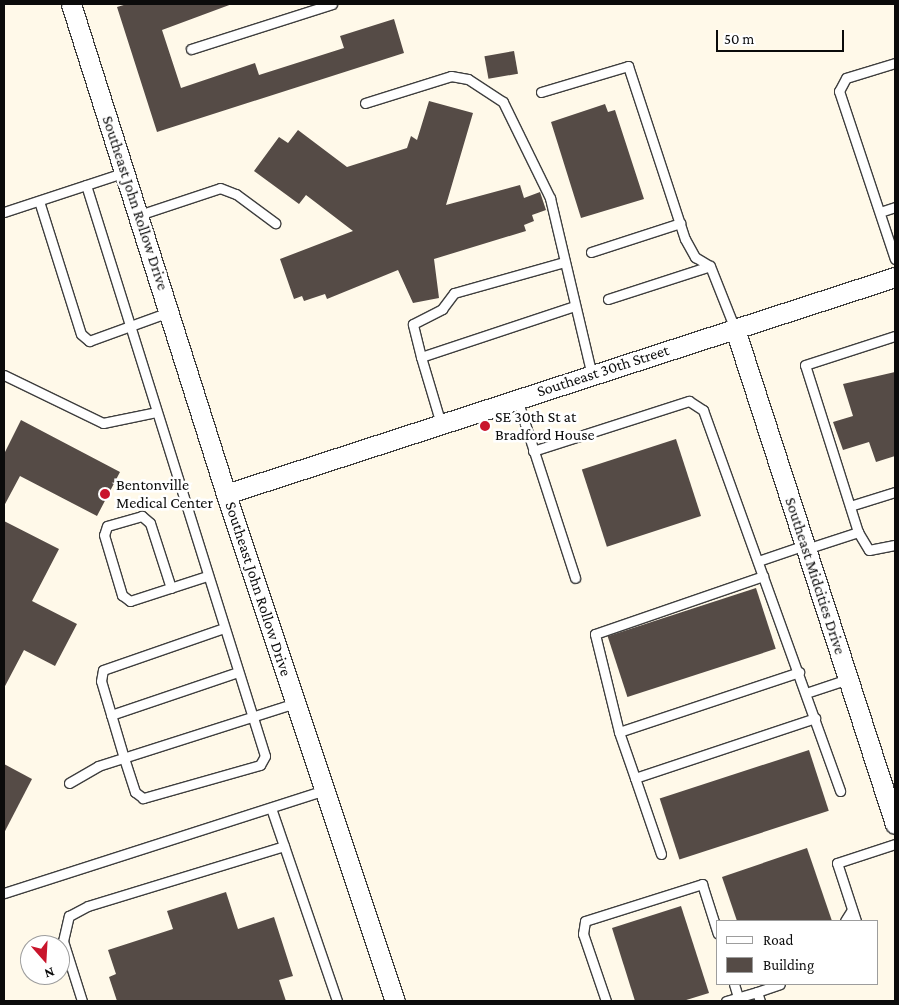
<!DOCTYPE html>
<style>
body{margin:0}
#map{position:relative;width:899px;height:1005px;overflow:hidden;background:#fff9e9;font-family:"Crimson Pro",serif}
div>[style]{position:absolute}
.building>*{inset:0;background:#554b46;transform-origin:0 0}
.roads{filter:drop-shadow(1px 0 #3e3e3e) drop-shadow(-1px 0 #3e3e3e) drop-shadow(0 1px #3e3e3e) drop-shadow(0 -1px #3e3e3e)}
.service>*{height:9px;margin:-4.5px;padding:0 4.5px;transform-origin:4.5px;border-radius:4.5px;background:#fff}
.minor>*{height:19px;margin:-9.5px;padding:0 9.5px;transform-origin:9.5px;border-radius:9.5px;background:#fff}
.dots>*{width:14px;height:14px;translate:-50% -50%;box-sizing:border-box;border:2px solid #fff;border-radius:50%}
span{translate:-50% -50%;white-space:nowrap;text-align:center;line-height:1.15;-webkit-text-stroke:5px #fff;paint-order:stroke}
.street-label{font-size:16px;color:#0b0b0b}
.poi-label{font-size:16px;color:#0b0b0b}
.left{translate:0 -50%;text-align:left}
.frame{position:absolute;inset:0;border:5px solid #0b0b0b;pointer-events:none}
.legend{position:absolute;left:716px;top:920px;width:162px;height:65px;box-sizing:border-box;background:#fff;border:1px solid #9d9d9d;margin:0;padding:6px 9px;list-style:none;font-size:15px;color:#0b0b0b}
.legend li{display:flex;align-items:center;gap:10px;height:25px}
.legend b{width:25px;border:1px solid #9d9d9d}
.north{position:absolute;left:20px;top:935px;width:50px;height:50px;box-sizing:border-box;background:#fff;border:1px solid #9d9d9d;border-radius:50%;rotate:161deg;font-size:14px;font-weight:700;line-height:20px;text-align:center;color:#0b0b0b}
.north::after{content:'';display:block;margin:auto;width:18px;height:22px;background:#c9152c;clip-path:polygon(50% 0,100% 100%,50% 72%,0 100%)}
.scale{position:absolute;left:716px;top:30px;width:128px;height:22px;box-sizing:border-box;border:2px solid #0b0b0b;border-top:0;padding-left:6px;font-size:15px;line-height:18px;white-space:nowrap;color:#0b0b0b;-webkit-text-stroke:4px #fff;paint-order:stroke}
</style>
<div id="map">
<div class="building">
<div style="clip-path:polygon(127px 4px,232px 4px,162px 30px,181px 88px,255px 63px,259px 75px,344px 48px,340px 36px,394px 19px,404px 53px,157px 132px,117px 7px)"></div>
<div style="left:514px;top:51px;width:23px;height:30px;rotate:80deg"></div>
<div style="clip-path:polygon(429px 101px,473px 113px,446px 205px,520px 185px,524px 198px,540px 192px,546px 210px,532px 215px,534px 221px,524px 225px,526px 231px,434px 259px,439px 298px,413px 303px,398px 270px,327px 299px,325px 294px,304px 301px,302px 296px,294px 299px,280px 259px,353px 231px,306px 195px,299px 204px,254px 171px,279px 137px,288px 143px,298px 130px,347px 167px,407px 148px,411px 136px,417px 140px)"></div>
<div style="clip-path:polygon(605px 104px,608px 112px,615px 110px,644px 199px,581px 218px,551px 122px)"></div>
<div style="clip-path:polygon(895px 372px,895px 456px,876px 462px,869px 442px,843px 450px,833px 422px,853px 416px,843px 384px)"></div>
<div style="clip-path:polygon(21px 420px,120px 472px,97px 516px,20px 476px,4px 506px,4px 454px)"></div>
<div style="left:676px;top:439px;width:81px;height:99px;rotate:72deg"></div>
<div style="clip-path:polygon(4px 521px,59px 549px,32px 601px,77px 624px,55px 666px,24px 650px,4px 688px)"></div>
<div style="left:756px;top:588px;width:64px;height:156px;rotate:72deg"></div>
<div style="left:809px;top:750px;width:64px;height:157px;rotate:72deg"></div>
<div style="clip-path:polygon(4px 764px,32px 779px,4px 833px)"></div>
<div style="clip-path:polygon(807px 848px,832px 921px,737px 921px,722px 877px)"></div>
<div style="clip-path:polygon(226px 892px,238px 929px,274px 917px,293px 976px,279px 980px,286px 1001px,117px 1001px,109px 977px,116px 974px,108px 950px,173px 929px,167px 911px)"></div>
<div style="clip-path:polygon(681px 906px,709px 993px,683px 1001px,635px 1001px,612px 928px)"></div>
</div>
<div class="roads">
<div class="service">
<div style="left:191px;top:49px;width:148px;rotate:-17.7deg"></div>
<div style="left:895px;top:63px;width:51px;rotate:163deg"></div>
<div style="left:846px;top:78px;width:15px;rotate:118deg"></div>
<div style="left:839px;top:91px;width:177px;rotate:71.6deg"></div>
<div style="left:541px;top:92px;width:91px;rotate:-16.6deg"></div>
<div style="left:628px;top:66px;width:182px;rotate:71.8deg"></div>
<div style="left:685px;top:239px;width:21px;rotate:61deg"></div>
<div style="left:695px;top:257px;width:17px;rotate:31deg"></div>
<div style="left:710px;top:266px;width:68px;rotate:68.4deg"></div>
<div style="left:365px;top:103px;width:90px;rotate:-17.4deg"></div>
<div style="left:451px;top:76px;width:17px;rotate:10deg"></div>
<div style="left:468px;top:79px;width:42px;rotate:33.3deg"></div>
<div style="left:503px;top:102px;width:107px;rotate:63.9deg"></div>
<div style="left:550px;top:198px;width:182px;rotate:76.7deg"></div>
<div style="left:86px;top:185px;width:598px;rotate:72.59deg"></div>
<div style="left:265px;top:756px;width:10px;rotate:119deg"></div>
<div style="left:260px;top:765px;width:122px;rotate:164.2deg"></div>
<div style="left:143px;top:798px;width:10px;rotate:-143deg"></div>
<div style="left:135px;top:792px;width:36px;rotate:-108deg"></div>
<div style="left:124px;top:758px;width:80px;rotate:-106.6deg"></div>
<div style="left:101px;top:681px;width:11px;rotate:-80deg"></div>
<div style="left:103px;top:670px;width:128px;rotate:-19.1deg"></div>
<div style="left:39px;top:201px;width:139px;rotate:72.5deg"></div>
<div style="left:81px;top:334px;width:11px;rotate:41deg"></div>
<div style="left:89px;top:341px;width:85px;rotate:-19.9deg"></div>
<div style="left:4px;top:212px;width:128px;rotate:-18.2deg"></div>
<div style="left:880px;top:212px;width:16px;rotate:-18deg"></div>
<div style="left:139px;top:215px;width:85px;rotate:-18.4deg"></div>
<div style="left:220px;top:188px;width:17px;rotate:21deg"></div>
<div style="left:236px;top:194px;width:49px;rotate:36.6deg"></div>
<div style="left:591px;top:252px;width:94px;rotate:-18deg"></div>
<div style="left:608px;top:299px;width:107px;rotate:-17.9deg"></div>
<div style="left:421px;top:357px;width:34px;rotate:-104deg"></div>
<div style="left:413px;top:324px;width:33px;rotate:-27deg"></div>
<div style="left:442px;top:309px;width:20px;rotate:-53deg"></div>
<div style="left:454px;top:293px;width:114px;rotate:-15.7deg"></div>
<div style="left:4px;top:375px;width:110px;rotate:25.9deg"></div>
<div style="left:103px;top:423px;width:54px;rotate:-11.7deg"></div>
<div style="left:517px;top:399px;width:188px;rotate:72deg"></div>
<div style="left:441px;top:424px;width:70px;rotate:-106.6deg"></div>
<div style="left:421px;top:357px;width:161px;rotate:-18.4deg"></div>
<div style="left:533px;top:451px;width:164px;rotate:-17.8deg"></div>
<div style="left:689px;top:401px;width:17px;rotate:33deg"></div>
<div style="left:703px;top:410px;width:405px;rotate:70.2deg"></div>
<div style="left:850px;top:506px;width:47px;rotate:-17.3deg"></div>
<div style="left:858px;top:532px;width:21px;rotate:59deg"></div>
<div style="left:869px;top:550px;width:26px;rotate:-11deg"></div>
<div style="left:806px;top:549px;width:55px;rotate:-18.1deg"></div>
<div style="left:858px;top:532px;width:175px;rotate:-107.6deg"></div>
<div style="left:805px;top:365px;width:95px;rotate:-17.9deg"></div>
<div style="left:758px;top:561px;width:50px;rotate:-18.8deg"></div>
<div style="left:171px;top:588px;width:68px;rotate:-107.9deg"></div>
<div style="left:150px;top:523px;width:11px;rotate:-139deg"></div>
<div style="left:142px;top:516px;width:36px;rotate:164deg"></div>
<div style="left:107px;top:526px;width:9px;rotate:108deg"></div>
<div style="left:104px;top:535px;width:63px;rotate:73.3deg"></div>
<div style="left:122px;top:595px;width:10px;rotate:37deg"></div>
<div style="left:130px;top:601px;width:81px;rotate:-18deg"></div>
<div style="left:806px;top:693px;width:44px;rotate:-18.4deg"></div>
<div style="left:111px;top:715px;width:134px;rotate:-18.7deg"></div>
<div style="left:619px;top:732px;width:101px;rotate:-103.8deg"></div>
<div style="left:595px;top:634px;width:178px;rotate:-19deg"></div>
<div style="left:635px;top:778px;width:49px;rotate:-109.2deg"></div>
<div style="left:619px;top:732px;width:190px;rotate:-18.4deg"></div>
<div style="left:69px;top:783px;width:34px;rotate:-30deg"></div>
<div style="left:98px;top:766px;width:208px;rotate:-17.7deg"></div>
<div style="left:271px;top:808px;width:204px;rotate:71.1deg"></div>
<div style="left:661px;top:854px;width:80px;rotate:-108.9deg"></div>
<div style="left:635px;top:778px;width:190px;rotate:-18.4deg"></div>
<div style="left:4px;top:893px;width:337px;rotate:-17.8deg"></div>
<div style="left:845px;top:921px;width:13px;rotate:-58deg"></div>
<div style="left:856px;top:921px;width:61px;rotate:-108.1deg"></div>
<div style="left:837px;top:863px;width:61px;rotate:-18.1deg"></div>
<div style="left:734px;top:984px;width:14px;rotate:73deg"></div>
<div style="left:757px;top:992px;width:24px;rotate:-19deg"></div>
<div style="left:82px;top:1001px;width:63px;rotate:-107.6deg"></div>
<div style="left:63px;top:941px;width:26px;rotate:-77deg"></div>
<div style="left:69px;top:916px;width:21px;rotate:-28deg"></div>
<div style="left:88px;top:906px;width:205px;rotate:-17deg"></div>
<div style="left:606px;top:1001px;width:71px;rotate:-108.9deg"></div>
<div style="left:583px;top:934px;width:13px;rotate:-81deg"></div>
<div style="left:585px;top:921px;width:123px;rotate:-17.5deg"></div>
<div style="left:702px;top:884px;width:52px;rotate:72.3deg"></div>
<div style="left:726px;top:1001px;width:32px;rotate:-16deg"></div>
<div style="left:757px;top:992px;width:9px;rotate:72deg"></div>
</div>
<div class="minor">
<div style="left:71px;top:4px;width:514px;rotate:72.45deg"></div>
<div style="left:226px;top:494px;width:534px;rotate:71.57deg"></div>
<div style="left:735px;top:329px;width:520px;rotate:72.09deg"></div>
<div style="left:226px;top:494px;width:703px;rotate:-17.97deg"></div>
</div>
</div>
<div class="dots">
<div style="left:485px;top:426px;background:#c9152c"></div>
<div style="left:105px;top:494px;background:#c9152c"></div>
</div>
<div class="street-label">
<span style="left:135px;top:203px;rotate:72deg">Southeast John Rollow Drive</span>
<span style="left:603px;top:371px;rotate:-18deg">Southeast 30th Street</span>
<span style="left:815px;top:576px;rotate:72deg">Southeast Midcities Drive</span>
<span style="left:258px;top:589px;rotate:72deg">Southeast John Rollow Drive</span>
</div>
<div class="poi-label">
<span class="left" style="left:495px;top:426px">SE 30th St at<br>Bradford House</span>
<span class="left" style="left:116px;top:494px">Bentonville<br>Medical Center</span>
</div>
<div class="frame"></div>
<ul class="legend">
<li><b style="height:6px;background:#fff"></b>Road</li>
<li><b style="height:14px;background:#554b46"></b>Building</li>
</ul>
<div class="north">N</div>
<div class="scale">50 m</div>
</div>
